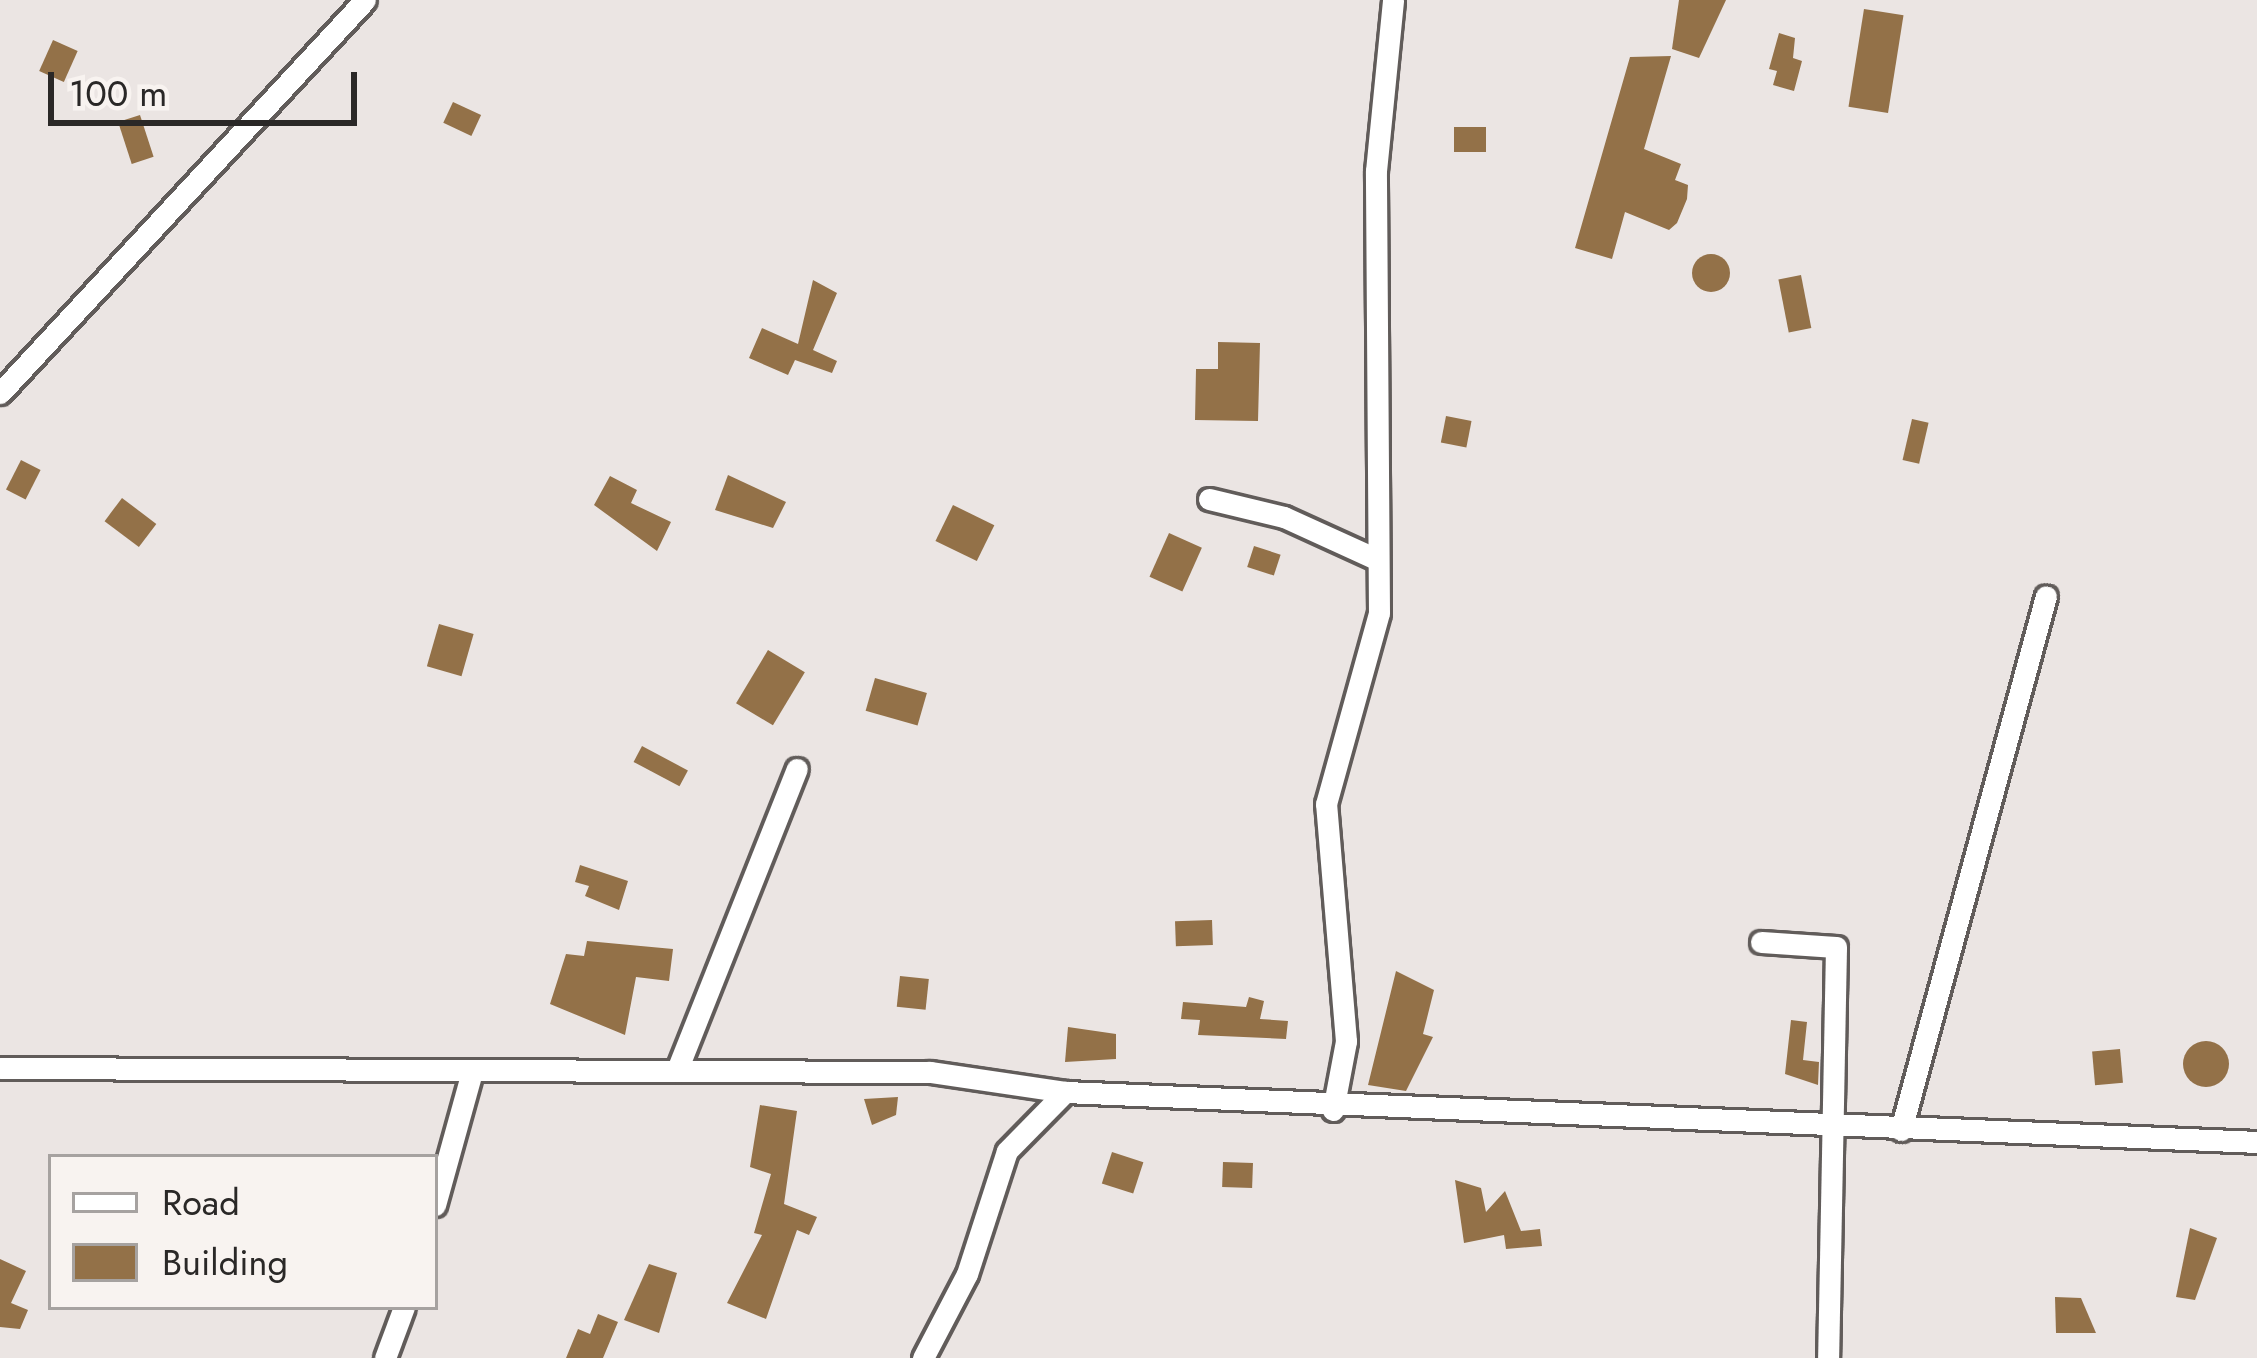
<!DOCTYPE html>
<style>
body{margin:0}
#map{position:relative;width:2257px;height:1358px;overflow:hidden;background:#ebe5e3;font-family:Jost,sans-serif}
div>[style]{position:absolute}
.building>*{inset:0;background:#937148;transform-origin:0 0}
.round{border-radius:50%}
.roads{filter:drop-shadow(3px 0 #615c5a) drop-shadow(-3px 0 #615c5a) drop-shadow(0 3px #615c5a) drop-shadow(0 -3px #615c5a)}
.minor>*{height:21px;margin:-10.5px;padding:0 10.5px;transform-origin:10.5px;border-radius:10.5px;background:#fff}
span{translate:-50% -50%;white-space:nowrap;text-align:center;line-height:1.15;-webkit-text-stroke:9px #f8f3f0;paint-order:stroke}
.legend{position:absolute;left:48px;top:1154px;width:390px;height:156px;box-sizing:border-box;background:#f8f3f0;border:3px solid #a6a2a0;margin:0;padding:15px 21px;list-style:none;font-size:36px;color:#2a2827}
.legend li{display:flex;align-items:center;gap:24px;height:60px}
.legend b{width:60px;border:3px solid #a6a2a0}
.scale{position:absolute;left:48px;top:72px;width:309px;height:54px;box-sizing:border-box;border:6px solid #2a2827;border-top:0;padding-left:15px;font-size:36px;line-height:42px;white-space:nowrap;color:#2a2827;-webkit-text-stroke:9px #f8f3f0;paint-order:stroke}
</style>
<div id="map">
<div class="building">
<div style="clip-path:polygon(1679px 0,1726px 0,1699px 58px,1672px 49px)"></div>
<div style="left:1864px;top:9px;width:40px;height:99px;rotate:9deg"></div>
<div style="clip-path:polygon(1779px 33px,1795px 38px,1793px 58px,1802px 61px,1794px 91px,1773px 85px,1777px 71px,1769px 69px)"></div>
<div style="left:53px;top:40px;width:27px;height:34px;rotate:24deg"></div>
<div style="clip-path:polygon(1671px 56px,1644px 149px,1681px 164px,1675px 180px,1688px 185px,1687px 199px,1677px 223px,1669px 230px,1625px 212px,1612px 259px,1575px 248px,1630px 57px)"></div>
<div style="left:453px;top:102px;width:31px;height:23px;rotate:25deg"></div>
<div style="left:140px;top:115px;width:44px;height:23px;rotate:72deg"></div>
<div style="left:1454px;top:127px;width:32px;height:25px"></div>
<div class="round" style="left:1692px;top:254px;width:38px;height:38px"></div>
<div style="left:1801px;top:275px;width:54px;height:23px;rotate:79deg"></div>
<div style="clip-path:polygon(813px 280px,837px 293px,813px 350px,837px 361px,832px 373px,795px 360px,788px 375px,749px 358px,762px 328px,798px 344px)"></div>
<div style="clip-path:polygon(1218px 342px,1260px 343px,1258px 421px,1195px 420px,1196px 369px,1218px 369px)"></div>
<div style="left:1446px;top:416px;width:26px;height:27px;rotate:11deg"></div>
<div style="left:1912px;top:419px;width:17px;height:42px;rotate:13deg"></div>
<div style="left:21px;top:460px;width:22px;height:33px;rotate:27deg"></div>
<div style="clip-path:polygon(728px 475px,786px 502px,773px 528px,715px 510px)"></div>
<div style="clip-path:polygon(610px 476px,637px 490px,631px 503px,671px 522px,657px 551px,594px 505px)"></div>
<div style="left:122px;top:498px;width:43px;height:29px;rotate:37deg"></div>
<div style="left:953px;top:505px;width:46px;height:40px;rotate:26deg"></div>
<div style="left:1169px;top:533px;width:36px;height:48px;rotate:24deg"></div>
<div style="left:1254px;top:546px;width:28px;height:22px;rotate:18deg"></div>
<div style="left:439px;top:624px;width:36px;height:44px;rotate:16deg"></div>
<div style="left:768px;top:650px;width:43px;height:62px;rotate:31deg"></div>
<div style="left:875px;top:678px;width:54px;height:34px;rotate:16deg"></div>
<div style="left:642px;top:746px;width:52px;height:18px;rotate:28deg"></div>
<div style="clip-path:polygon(580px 865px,628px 881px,619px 910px,585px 896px,589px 886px,575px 882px)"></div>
<div style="left:1212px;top:920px;width:25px;height:37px;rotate:88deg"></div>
<div style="clip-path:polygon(587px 941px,673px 949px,669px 981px,636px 977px,625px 1035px,550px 1004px,566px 954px,584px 956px)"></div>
<div style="clip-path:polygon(1396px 971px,1434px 990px,1423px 1034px,1433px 1037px,1406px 1091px,1368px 1085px)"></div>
<div style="left:900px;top:976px;width:29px;height:31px;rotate:6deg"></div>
<div style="clip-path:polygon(1249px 997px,1264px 1001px,1260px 1019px,1288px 1021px,1286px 1039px,1198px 1035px,1200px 1020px,1181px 1019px,1183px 1002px,1246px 1007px)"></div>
<div style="clip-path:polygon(1791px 1020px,1807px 1022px,1803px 1060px,1819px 1062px,1818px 1085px,1785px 1074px)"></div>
<div style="clip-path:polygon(1068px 1027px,1116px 1034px,1116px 1059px,1065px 1062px)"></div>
<div class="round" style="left:2183px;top:1041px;width:46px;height:46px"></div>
<div style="left:2120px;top:1049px;width:34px;height:28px;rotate:85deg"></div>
<div style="clip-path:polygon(898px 1097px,896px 1115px,872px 1125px,864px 1099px)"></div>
<div style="clip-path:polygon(760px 1105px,797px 1111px,784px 1204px,817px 1217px,809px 1235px,797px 1230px,766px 1319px,727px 1303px,762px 1235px,754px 1233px,771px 1174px,750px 1167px)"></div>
<div style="left:1112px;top:1152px;width:33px;height:33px;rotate:18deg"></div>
<div style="left:1223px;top:1162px;width:30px;height:25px;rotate:2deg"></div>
<div style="clip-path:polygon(1455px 1180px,1481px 1188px,1486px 1212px,1505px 1191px,1521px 1231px,1540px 1229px,1542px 1246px,1506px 1249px,1504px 1235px,1464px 1243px)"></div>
<div style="clip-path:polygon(2190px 1228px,2217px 1238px,2195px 1300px,2176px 1297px)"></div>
<div style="clip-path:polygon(0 1259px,26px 1271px,11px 1303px,28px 1310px,20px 1329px,0 1327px)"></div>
<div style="clip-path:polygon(649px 1264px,677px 1273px,659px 1333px,624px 1320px)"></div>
<div style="clip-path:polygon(2055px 1297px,2081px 1298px,2096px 1333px,2056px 1333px)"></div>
<div style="clip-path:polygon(598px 1314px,618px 1322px,603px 1358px,566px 1358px,578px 1329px,590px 1334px)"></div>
</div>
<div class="roads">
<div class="minor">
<div style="left:0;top:393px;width:536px;rotate:-47.12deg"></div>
<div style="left:1209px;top:499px;width:77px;rotate:13.5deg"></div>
<div style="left:1284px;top:517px;width:101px;rotate:24.5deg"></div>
<div style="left:1761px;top:942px;width:75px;rotate:3.8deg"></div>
<div style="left:1836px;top:947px;width:411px;rotate:91.1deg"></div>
<div style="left:0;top:1068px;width:930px;rotate:0.25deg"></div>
<div style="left:930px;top:1072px;width:136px;rotate:8.4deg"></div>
<div style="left:677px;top:1070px;width:324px;rotate:-68.3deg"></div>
<div style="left:1333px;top:1110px;width:70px;rotate:-79.3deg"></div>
<div style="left:1346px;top:1041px;width:238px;rotate:-94.8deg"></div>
<div style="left:1326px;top:804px;width:198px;rotate:-74.5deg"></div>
<div style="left:1379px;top:613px;width:442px;rotate:-90.4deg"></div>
<div style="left:1376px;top:171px;width:172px;rotate:-84.3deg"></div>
<div style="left:1901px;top:1130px;width:553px;rotate:-74.81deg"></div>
<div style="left:435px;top:1205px;width:138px;rotate:-74.5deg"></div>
<div style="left:385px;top:1358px;width:54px;rotate:-69.6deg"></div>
<div style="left:923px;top:1358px;width:95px;rotate:-62.4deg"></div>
<div style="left:967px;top:1274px;width:129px;rotate:-72deg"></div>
<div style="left:1007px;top:1151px;width:83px;rotate:-45.5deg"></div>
<div style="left:1065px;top:1092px;width:1193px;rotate:2.4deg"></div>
</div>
</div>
<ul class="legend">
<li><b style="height:15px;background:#fff"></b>Road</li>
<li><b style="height:33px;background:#937148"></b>Building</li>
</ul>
<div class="scale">100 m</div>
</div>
